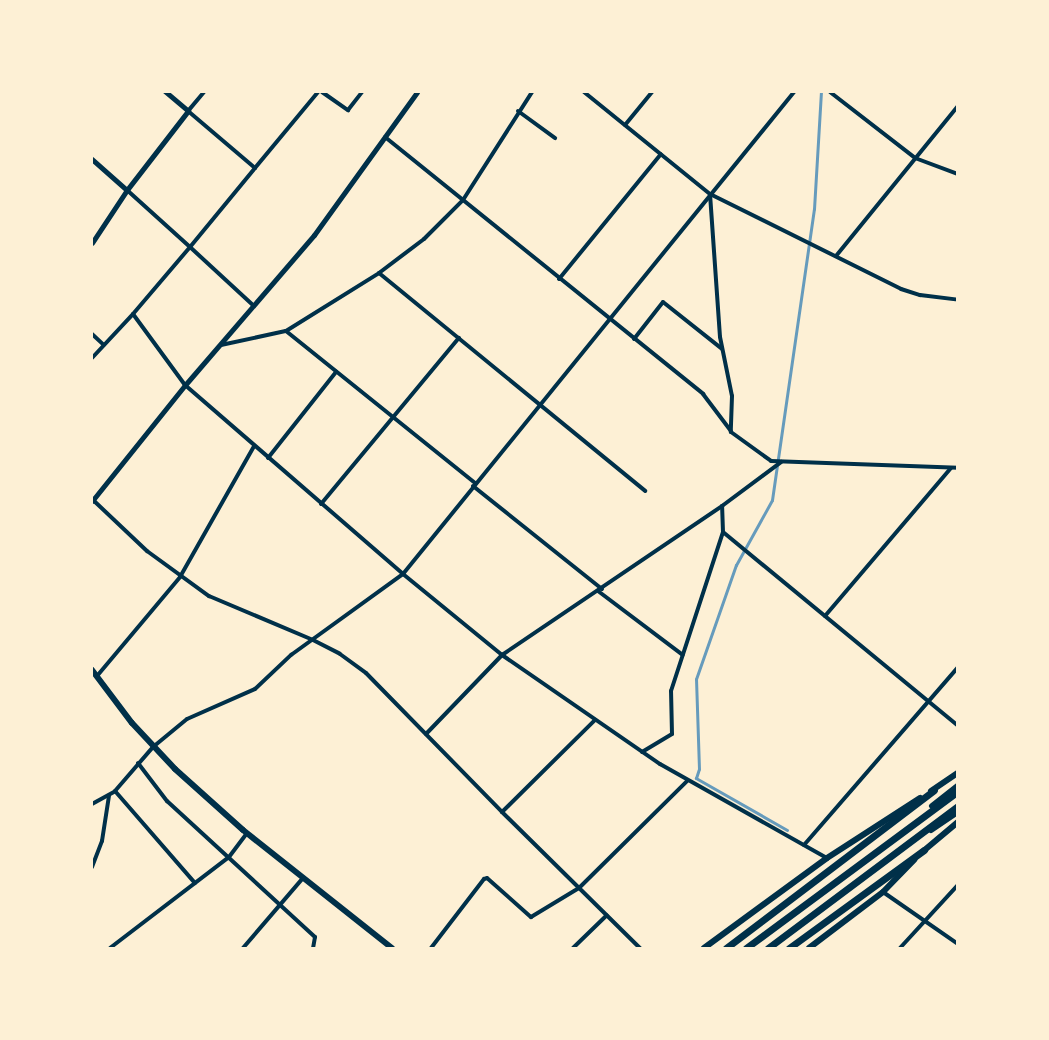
<!DOCTYPE html>
<style>
body{margin:0}
#map{position:relative;width:1049px;height:1040px;overflow:hidden;background:#fdf0d5;font-family:Spectral,serif}
div>[style]{position:absolute}
.stream>*{height:3px;margin:-1.5px;padding:0 1.5px;transform-origin:1.5px;border-radius:1.5px;background:#669bbc}
.minor>*{height:4px;margin:-2px;padding:0 2px;transform-origin:2px;border-radius:2px;background:#003049}
.tertiary>*{height:4.5px;margin:-2.25px;padding:0 2.25px;transform-origin:2.25px;border-radius:2.25px;background:#003049}
.secondary>*{height:5px;margin:-2.5px;padding:0 2.5px;transform-origin:2.5px;border-radius:2.5px;background:#003049}
.trunk>*{height:6px;margin:-3px;padding:0 3px;transform-origin:3px;border-radius:3px;background:#003049}
.motorway>*{height:7px;margin:-3.5px;padding:0 3.5px;transform-origin:3.5px;border-radius:3.5px;background:#003049}
span{translate:-50% -50%;white-space:nowrap;text-align:center;line-height:1.15;-webkit-text-stroke:4.5px #fdf0d5;paint-order:stroke}
.frame{position:absolute;inset:0;border:93px solid #fdf0d5;pointer-events:none}
</style>
<div id="map">
<div class="stream">
<div style="left:787px;top:830px;width:105px;rotate:-150.3deg"></div>
<div style="left:696px;top:778px;width:9px;rotate:-72deg"></div>
<div style="left:699px;top:769px;width:90px;rotate:-91.9deg"></div>
<div style="left:696px;top:679px;width:121px;rotate:-70.7deg"></div>
<div style="left:736px;top:565px;width:74px;rotate:-61deg"></div>
<div style="left:772px;top:500px;width:294px;rotate:-81.8deg"></div>
<div style="left:814px;top:209px;width:117px;rotate:-86.6deg"></div>
</div>
<div class="minor">
<div style="left:204px;top:92px;width:25px;rotate:130deg"></div>
<div style="left:188px;top:111px;width:88px;rotate:40.4deg"></div>
<div style="left:255px;top:168px;width:102px;rotate:129.4deg"></div>
<div style="left:190px;top:247px;width:87px;rotate:42.7deg"></div>
<div style="left:322px;top:92px;width:32px;rotate:35deg"></div>
<div style="left:348px;top:110px;width:23px;rotate:-52deg"></div>
<div style="left:584px;top:92px;width:162px;rotate:39deg"></div>
<div style="left:710px;top:194px;width:213px;rotate:26.4deg"></div>
<div style="left:901px;top:289px;width:20px;rotate:18deg"></div>
<div style="left:920px;top:295px;width:38px;rotate:7deg"></div>
<div style="left:830px;top:92px;width:108px;rotate:37.8deg"></div>
<div style="left:915px;top:158px;width:46px;rotate:20.4deg"></div>
<div style="left:518px;top:111px;width:46px;rotate:36.1deg"></div>
<div style="left:625px;top:125px;width:43px;rotate:-50.7deg"></div>
<div style="left:385px;top:137px;width:409px;rotate:38.9deg"></div>
<div style="left:703px;top:394px;width:46px;rotate:52.9deg"></div>
<div style="left:255px;top:168px;width:99px;rotate:-50.3deg"></div>
<div style="left:710px;top:194px;width:143px;rotate:86deg"></div>
<div style="left:720px;top:337px;width:60px;rotate:78.5deg"></div>
<div style="left:732px;top:396px;width:36px;rotate:92deg"></div>
<div style="left:731px;top:432px;width:49px;rotate:35.9deg"></div>
<div style="left:771px;top:461px;width:187px;rotate:2.1deg"></div>
<div style="left:836px;top:256px;width:193px;rotate:-50.9deg"></div>
<div style="left:379px;top:273px;width:344px;rotate:39.3deg"></div>
<div style="left:559px;top:279px;width:161px;rotate:-50.8deg"></div>
<div style="left:133px;top:314px;width:88px;rotate:53.8deg"></div>
<div style="left:185px;top:385px;width:289px;rotate:40.9deg"></div>
<div style="left:403px;top:574px;width:128px;rotate:39.3deg"></div>
<div style="left:502px;top:655px;width:192px;rotate:34.6deg"></div>
<div style="left:660px;top:764px;width:192px;rotate:29.4deg"></div>
<div style="left:286px;top:331px;width:243px;rotate:38.8deg"></div>
<div style="left:92px;top:334px;width:16px;rotate:43deg"></div>
<div style="left:634px;top:339px;width:47px;rotate:-51.9deg"></div>
<div style="left:663px;top:302px;width:75px;rotate:38.5deg"></div>
<div style="left:221px;top:345px;width:66px;rotate:-12.2deg"></div>
<div style="left:286px;top:331px;width:110px;rotate:-31.9deg"></div>
<div style="left:379px;top:273px;width:56px;rotate:-37.1deg"></div>
<div style="left:424px;top:239px;width:55px;rotate:-45deg"></div>
<div style="left:463px;top:200px;width:128px;rotate:-57.4deg"></div>
<div style="left:92px;top:358px;width:60px;rotate:-47deg"></div>
<div style="left:133px;top:314px;width:88px;rotate:-49.6deg"></div>
<div style="left:190px;top:247px;width:85px;rotate:-137.9deg"></div>
<div style="left:268px;top:458px;width:110px;rotate:-51.7deg"></div>
<div style="left:473px;top:486px;width:165px;rotate:38.6deg"></div>
<div style="left:92px;top:499px;width:76px;rotate:43.4deg"></div>
<div style="left:147px;top:551px;width:77px;rotate:36deg"></div>
<div style="left:209px;top:596px;width:113px;rotate:22.9deg"></div>
<div style="left:313px;top:640px;width:30px;rotate:27deg"></div>
<div style="left:340px;top:654px;width:32px;rotate:36deg"></div>
<div style="left:366px;top:673px;width:194px;rotate:45.6deg"></div>
<div style="left:502px;top:812px;width:131px;rotate:-44.7deg"></div>
<div style="left:321px;top:504px;width:216px;rotate:-50.3deg"></div>
<div style="left:723px;top:532px;width:305px;rotate:39.5deg"></div>
<div style="left:598px;top:591px;width:106px;rotate:37deg"></div>
<div style="left:825px;top:616px;width:194px;rotate:-49.6deg"></div>
<div style="left:97px;top:676px;width:129px;rotate:-50deg"></div>
<div style="left:180px;top:577px;width:150px;rotate:-60.5deg"></div>
<div style="left:426px;top:734px;width:110px;rotate:-46.1deg"></div>
<div style="left:502px;top:655px;width:266px;rotate:-34.1deg"></div>
<div style="left:722px;top:506px;width:74px;rotate:-36.7deg"></div>
<div style="left:642px;top:752px;width:35px;rotate:-31deg"></div>
<div style="left:672px;top:734px;width:43px;rotate:-91.3deg"></div>
<div style="left:671px;top:691px;width:167px;rotate:-71.9deg"></div>
<div style="left:723px;top:532px;width:26px;rotate:-92deg"></div>
<div style="left:138px;top:763px;width:48px;rotate:52.7deg"></div>
<div style="left:167px;top:801px;width:201px;rotate:42.6deg"></div>
<div style="left:315px;top:937px;width:11px;rotate:100deg"></div>
<div style="left:115px;top:791px;width:122px;rotate:49deg"></div>
<div style="left:92px;top:804px;width:26px;rotate:-29deg"></div>
<div style="left:115px;top:791px;width:58px;rotate:-49.2deg"></div>
<div style="left:153px;top:747px;width:44px;rotate:-39.5deg"></div>
<div style="left:187px;top:719px;width:74px;rotate:-23.8deg"></div>
<div style="left:255px;top:689px;width:50px;rotate:-43.4deg"></div>
<div style="left:291px;top:655px;width:138px;rotate:-35.9deg"></div>
<div style="left:403px;top:574px;width:621px;rotate:-50.95deg"></div>
<div style="left:502px;top:812px;width:194px;rotate:44.6deg"></div>
<div style="left:804px;top:845px;width:235px;rotate:-49.1deg"></div>
<div style="left:92px;top:867px;width:28px;rotate:-69deg"></div>
<div style="left:102px;top:841px;width:46px;rotate:-81.2deg"></div>
<div style="left:883px;top:892px;width:91px;rotate:34.7deg"></div>
<div style="left:110px;top:948px;width:150px;rotate:-37.4deg"></div>
<div style="left:229px;top:857px;width:30px;rotate:-53deg"></div>
<div style="left:243px;top:948px;width:92px;rotate:-49.4deg"></div>
<div style="left:431px;top:948px;width:87px;rotate:-52.5deg"></div>
<div style="left:484px;top:879px;width:3px;rotate:-18deg"></div>
<div style="left:487px;top:878px;width:59px;rotate:41.6deg"></div>
<div style="left:531px;top:917px;width:56px;rotate:-31.1deg"></div>
<div style="left:579px;top:888px;width:153px;rotate:-44.7deg"></div>
<div style="left:573px;top:948px;width:47px;rotate:-44.1deg"></div>
<div style="left:900px;top:948px;width:86px;rotate:-47.4deg"></div>
</div>
<div class="tertiary">
<div style="left:92px;top:159px;width:47px;rotate:41.5deg"></div>
<div style="left:92px;top:243px;width:64px;rotate:-56.6deg"></div>
<div style="left:127px;top:190px;width:100px;rotate:-52.3deg"></div>
<div style="left:188px;top:111px;width:30px;rotate:-140deg"></div>
</div>
<div class="secondary">
<div style="left:92px;top:501px;width:149px;rotate:-51.3deg"></div>
<div style="left:185px;top:385px;width:198px;rotate:-49.3deg"></div>
<div style="left:314px;top:235px;width:176px;rotate:-54.2deg"></div>
</div>
<div class="trunk">
<div style="left:92px;top:670px;width:66px;rotate:53deg"></div>
<div style="left:132px;top:723px;width:63px;rotate:46.9deg"></div>
<div style="left:175px;top:769px;width:91px;rotate:41.9deg"></div>
<div style="left:243px;top:830px;width:190px;rotate:38.4deg"></div>
<div style="left:931px;top:791px;width:32px;rotate:-34deg"></div>
<div style="left:932px;top:806px;width:33px;rotate:-38deg"></div>
<div style="left:931px;top:830px;width:32px;rotate:-34deg"></div>
<div style="left:921px;top:853px;width:48px;rotate:-40deg"></div>
<div style="left:704px;top:948px;width:152px;rotate:-36.2deg"></div>
<div style="left:827px;top:858px;width:111px;rotate:-32.8deg"></div>
<div style="left:809px;top:948px;width:93px;rotate:-37.1deg"></div>
<div style="left:883px;top:892px;width:45px;rotate:-45.9deg"></div>
</div>
<div class="motorway">
<div style="left:726px;top:948px;width:261px;rotate:-37.2deg"></div>
<div style="left:746px;top:948px;width:264px;rotate:-36.5deg"></div>
<div style="left:768px;top:948px;width:237px;rotate:-36.8deg"></div>
<div style="left:789px;top:948px;width:167px;rotate:-36deg"></div>
</div>
<div class="frame"></div>
</div>
